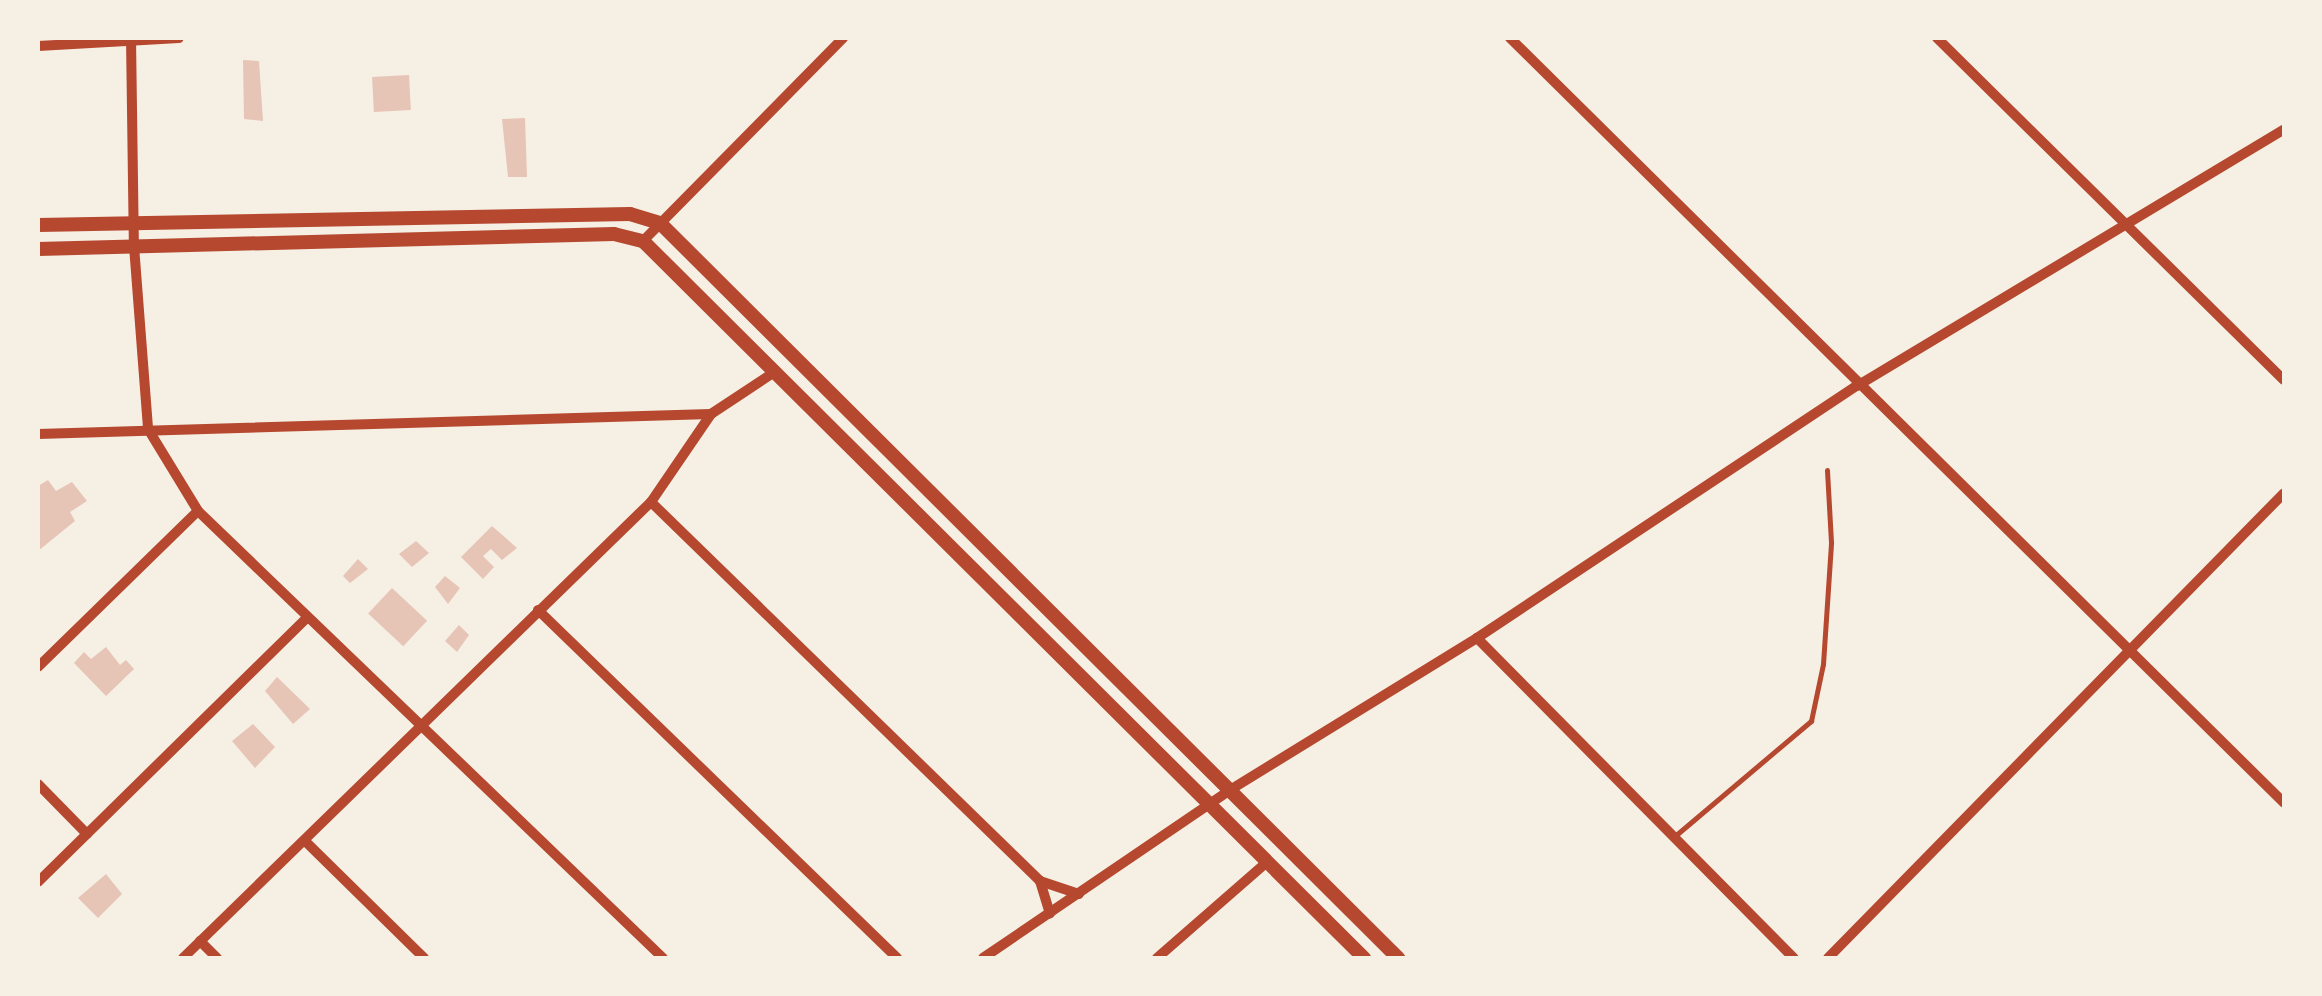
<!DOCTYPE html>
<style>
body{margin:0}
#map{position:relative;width:2322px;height:996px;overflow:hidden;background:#f6efe4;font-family:Inter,sans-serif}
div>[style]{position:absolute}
.building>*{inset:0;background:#e6c5b7;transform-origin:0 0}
.service>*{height:5px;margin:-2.5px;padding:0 2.5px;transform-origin:2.5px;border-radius:2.5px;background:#b5482f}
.minor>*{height:10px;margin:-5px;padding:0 5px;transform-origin:5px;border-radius:5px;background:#b5482f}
.tertiary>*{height:14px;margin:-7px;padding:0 7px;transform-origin:7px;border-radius:7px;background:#b5482f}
span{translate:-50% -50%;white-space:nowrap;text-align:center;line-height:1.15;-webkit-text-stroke:8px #f6efe4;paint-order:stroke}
.frame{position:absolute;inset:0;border:40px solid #f6efe4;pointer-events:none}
</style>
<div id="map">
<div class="building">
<div style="clip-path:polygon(243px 60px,259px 61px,263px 121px,244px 119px)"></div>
<div style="left:409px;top:75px;width:35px;height:37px;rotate:87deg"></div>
<div style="clip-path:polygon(525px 118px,527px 177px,508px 177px,502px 119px)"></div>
<div style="clip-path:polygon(48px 480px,56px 491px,72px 482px,87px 501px,70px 512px,75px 521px,38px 551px,38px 486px)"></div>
<div style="clip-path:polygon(492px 526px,517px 548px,502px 560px,491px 549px,483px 556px,494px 567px,483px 579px,461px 557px)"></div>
<div style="clip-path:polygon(416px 541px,429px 553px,412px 567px,399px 554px)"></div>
<div style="clip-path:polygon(358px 559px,368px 569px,350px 583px,343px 576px)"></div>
<div style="clip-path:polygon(445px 576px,460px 588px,448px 604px,435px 587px)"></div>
<div style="left:392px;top:588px;width:48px;height:35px;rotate:43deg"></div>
<div style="clip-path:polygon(459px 625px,469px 635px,457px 652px,445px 641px)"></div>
<div style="clip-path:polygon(106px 647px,120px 665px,126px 660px,134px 669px,106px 696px,74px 663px,84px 652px,91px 659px)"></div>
<div style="clip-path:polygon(277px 677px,310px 709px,293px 724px,265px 691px)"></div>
<div style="clip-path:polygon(253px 724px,275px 747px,255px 768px,232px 741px)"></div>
<div style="clip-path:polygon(106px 874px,122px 894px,98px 918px,78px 898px)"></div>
</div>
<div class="service">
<div style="left:1676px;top:835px;width:177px;rotate:-40.2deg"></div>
<div style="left:1811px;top:721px;width:58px;rotate:-78.1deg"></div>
<div style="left:1823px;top:664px;width:122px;rotate:-86.2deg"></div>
<div style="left:1831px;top:542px;width:72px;rotate:-93.2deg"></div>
</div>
<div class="minor">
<div style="left:131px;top:38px;width:208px;rotate:89.2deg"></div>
<div style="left:134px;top:246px;width:184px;rotate:85.6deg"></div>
<div style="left:148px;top:429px;width:96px;rotate:58.6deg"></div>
<div style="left:198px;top:511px;width:645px;rotate:43.87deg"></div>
<div style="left:1510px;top:38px;width:1088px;rotate:44.66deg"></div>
<div style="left:1937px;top:38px;width:487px;rotate:44.6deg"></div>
<div style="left:38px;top:46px;width:141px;rotate:-3.2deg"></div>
<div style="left:643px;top:241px;width:285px;rotate:-45.4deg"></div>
<div style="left:38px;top:434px;width:673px;rotate:-1.7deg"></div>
<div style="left:651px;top:502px;width:543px;rotate:44.25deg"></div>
<div style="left:1040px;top:881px;width:41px;rotate:18.4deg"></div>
<div style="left:538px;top:610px;width:500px;rotate:44.1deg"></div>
<div style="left:1477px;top:638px;width:450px;rotate:45.3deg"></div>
<div style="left:38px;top:667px;width:223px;rotate:-44.3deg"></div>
<div style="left:38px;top:784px;width:70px;rotate:45.6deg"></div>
<div style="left:305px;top:841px;width:167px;rotate:44.5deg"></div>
<div style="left:1040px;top:881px;width:34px;rotate:73deg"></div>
<div style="left:38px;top:882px;width:377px;rotate:-44.5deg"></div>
<div style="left:200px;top:941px;width:24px;rotate:45deg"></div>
<div style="left:183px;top:958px;width:653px;rotate:-44.26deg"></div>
<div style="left:651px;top:502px;width:107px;rotate:-55.7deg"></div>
<div style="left:711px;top:414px;width:78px;rotate:-33.5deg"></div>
<div style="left:983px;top:958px;width:299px;rotate:-34.2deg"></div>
<div style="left:1230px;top:790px;width:290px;rotate:-31.6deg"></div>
<div style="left:1477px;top:638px;width:456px;rotate:-33.6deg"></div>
<div style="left:1857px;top:386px;width:498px;rotate:-31deg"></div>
<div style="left:1157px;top:958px;width:146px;rotate:-41.1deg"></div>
<div style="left:1828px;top:958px;width:651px;rotate:-45.56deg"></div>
</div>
<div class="tertiary">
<div style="left:38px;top:225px;width:592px;rotate:-1.06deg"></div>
<div style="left:630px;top:214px;width:31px;rotate:17deg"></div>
<div style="left:660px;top:223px;width:1042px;rotate:44.88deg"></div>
<div style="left:38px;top:249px;width:576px;rotate:-1.49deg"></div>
<div style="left:614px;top:234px;width:30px;rotate:14deg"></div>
<div style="left:643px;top:241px;width:1017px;rotate:44.84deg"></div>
</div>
<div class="frame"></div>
</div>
